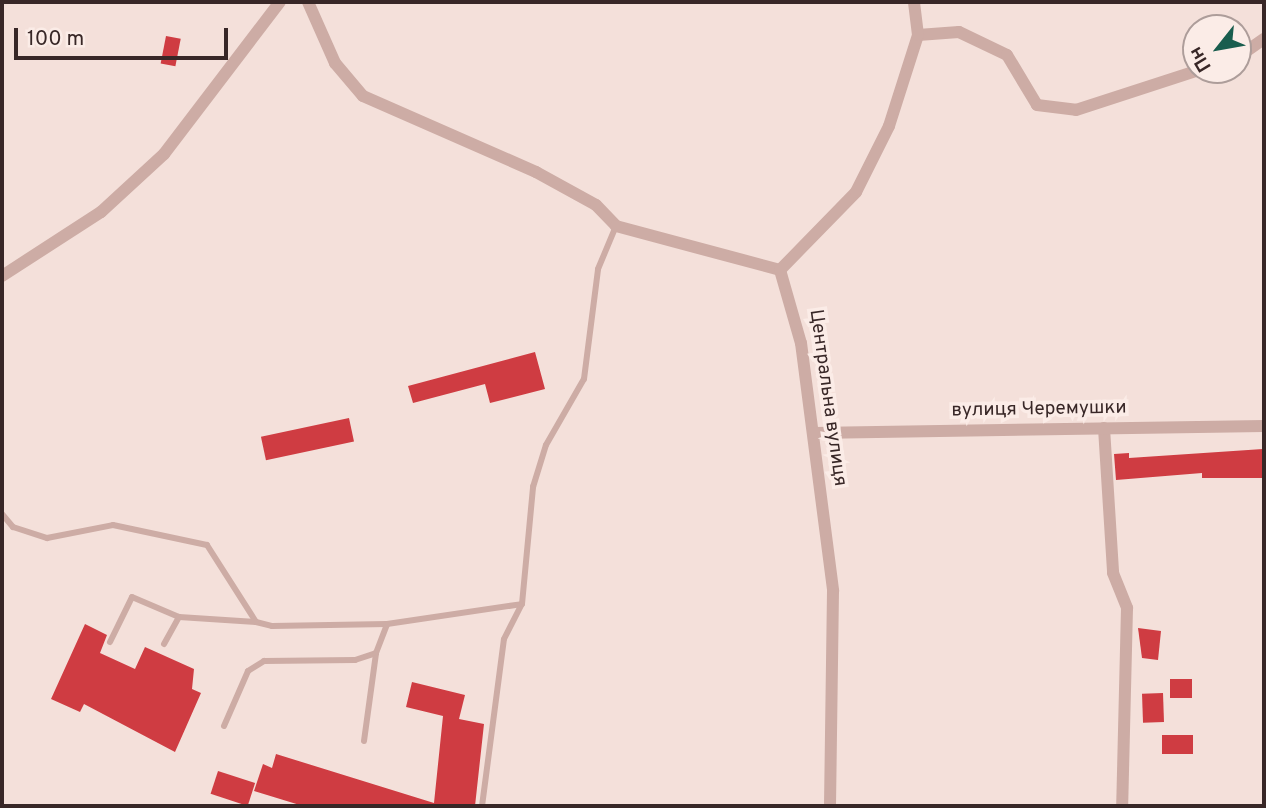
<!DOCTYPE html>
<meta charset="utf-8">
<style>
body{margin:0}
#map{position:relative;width:1266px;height:808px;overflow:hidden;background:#f4e0da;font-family:Overpass,sans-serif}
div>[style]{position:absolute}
.building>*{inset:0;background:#cf3c42;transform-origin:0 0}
.lane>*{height:6px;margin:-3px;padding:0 3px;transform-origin:3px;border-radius:3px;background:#cdaca5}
.street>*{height:12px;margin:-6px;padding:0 6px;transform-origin:6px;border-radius:6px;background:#cdaca5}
span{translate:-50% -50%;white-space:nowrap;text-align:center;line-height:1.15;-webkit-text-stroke:7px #fbece7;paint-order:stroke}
.street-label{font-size:19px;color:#382727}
.frame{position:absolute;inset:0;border:4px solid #382727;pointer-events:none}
.north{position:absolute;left:1182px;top:14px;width:70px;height:70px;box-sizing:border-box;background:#fbece7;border:2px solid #ad9d9a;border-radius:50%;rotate:239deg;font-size:19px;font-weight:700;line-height:28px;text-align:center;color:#382727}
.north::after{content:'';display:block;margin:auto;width:24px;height:32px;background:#195d4e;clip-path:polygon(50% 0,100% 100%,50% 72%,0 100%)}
.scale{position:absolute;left:14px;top:28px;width:214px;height:32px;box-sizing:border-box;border:4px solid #382727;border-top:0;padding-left:9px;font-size:21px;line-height:24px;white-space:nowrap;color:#382727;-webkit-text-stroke:5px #fbece7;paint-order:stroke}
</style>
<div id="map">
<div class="building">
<div style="left:166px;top:36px;width:15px;height:28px;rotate:11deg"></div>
<div style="clip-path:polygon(535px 352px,545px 389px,490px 403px,485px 384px,413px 403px,408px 386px)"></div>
<div style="left:349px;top:418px;width:24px;height:90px;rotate:78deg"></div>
<div style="clip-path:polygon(1263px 449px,1264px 478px,1202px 478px,1202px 473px,1116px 480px,1114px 454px,1129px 453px,1129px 458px)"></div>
<div style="clip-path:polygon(85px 624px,107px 635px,100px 653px,135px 669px,145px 647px,194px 669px,192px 689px,201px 693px,175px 752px,84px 704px,80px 712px,51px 699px)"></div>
<div style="clip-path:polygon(1138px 628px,1161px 631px,1158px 660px,1142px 658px)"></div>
<div style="left:1170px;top:679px;width:22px;height:19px"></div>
<div style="clip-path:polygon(412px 682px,465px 695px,459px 719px,484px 724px,475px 806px,303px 806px,254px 791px,263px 764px,272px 768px,276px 754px,434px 803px,443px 716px,406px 707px)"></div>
<div style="left:1163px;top:693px;width:29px;height:21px;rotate:88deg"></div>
<div style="left:1162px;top:735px;width:31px;height:19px"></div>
<div style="left:218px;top:771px;width:39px;height:24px;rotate:18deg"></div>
</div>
<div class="lane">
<div style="left:2px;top:514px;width:17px;rotate:50deg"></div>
<div style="left:13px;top:527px;width:36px;rotate:18deg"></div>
<div style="left:47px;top:538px;width:67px;rotate:-11.1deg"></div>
<div style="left:113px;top:525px;width:96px;rotate:12deg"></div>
<div style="left:207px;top:545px;width:91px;rotate:57.5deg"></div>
<div style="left:256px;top:622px;width:16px;rotate:14deg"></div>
<div style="left:272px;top:626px;width:115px;rotate:-1deg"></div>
<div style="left:387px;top:624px;width:136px;rotate:-8.4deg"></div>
<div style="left:110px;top:642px;width:50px;rotate:-63.9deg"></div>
<div style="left:132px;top:597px;width:51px;rotate:23.1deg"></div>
<div style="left:164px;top:644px;width:31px;rotate:-61deg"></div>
<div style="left:179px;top:617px;width:77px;rotate:3.7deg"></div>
<div style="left:224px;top:726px;width:60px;rotate:-66.4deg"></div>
<div style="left:248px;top:671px;width:19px;rotate:-32deg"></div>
<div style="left:264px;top:661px;width:91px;rotate:-0.6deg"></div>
<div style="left:355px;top:660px;width:22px;rotate:-18deg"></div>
<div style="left:364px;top:741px;width:89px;rotate:-82.2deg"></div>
<div style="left:376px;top:653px;width:31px;rotate:-69deg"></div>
<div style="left:482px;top:806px;width:168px;rotate:-82.5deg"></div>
<div style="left:504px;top:639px;width:39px;rotate:-63deg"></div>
<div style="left:522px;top:604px;width:118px;rotate:-84.6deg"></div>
<div style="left:533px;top:487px;width:44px;rotate:-72.8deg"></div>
<div style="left:546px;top:445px;width:76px;rotate:-60.1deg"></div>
<div style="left:584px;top:379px;width:111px;rotate:-82.7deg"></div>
<div style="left:598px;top:269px;width:47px;rotate:-67.3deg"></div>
</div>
<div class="street">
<div style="left:308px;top:2px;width:67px;rotate:66.1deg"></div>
<div style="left:335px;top:63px;width:43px;rotate:49.7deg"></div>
<div style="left:363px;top:96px;width:189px;rotate:23.7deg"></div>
<div style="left:536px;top:172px;width:68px;rotate:28.8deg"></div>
<div style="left:596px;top:205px;width:29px;rotate:46deg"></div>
<div style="left:616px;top:226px;width:170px;rotate:15deg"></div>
<div style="left:918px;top:35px;width:41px;rotate:-4.2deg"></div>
<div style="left:959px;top:32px;width:53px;rotate:25.6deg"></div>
<div style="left:1007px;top:55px;width:58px;rotate:59deg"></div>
<div style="left:1037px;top:105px;width:39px;rotate:7deg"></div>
<div style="left:1076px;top:110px;width:129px;rotate:-18deg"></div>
<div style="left:1238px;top:57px;width:32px;rotate:-35deg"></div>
<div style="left:780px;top:270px;width:76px;rotate:74deg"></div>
<div style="left:801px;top:343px;width:250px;rotate:82.6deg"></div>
<div style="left:833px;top:591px;width:215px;rotate:90.8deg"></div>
<div style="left:780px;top:270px;width:109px;rotate:-45.7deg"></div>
<div style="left:856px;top:192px;width:74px;rotate:-63.4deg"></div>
<div style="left:889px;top:126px;width:96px;rotate:-72.3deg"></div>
<div style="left:918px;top:35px;width:33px;rotate:-97deg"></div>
<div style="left:2px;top:276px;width:118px;rotate:-32.9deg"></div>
<div style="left:101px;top:212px;width:86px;rotate:-42.6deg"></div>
<div style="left:164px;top:154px;width:191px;rotate:-52.7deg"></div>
<div style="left:1104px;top:428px;width:145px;rotate:86.4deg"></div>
<div style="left:1113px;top:573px;width:38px;rotate:68deg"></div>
<div style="left:1127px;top:608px;width:198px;rotate:91.4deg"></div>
<div style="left:814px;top:433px;width:450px;rotate:-0.9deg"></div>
</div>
<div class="street-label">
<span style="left:827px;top:398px;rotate:82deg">Центральна вулиця</span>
<span style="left:1039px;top:410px;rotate:-1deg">вулиця Черемушки</span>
</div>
<div class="frame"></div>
<div class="north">Пн</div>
<div class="scale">100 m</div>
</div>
